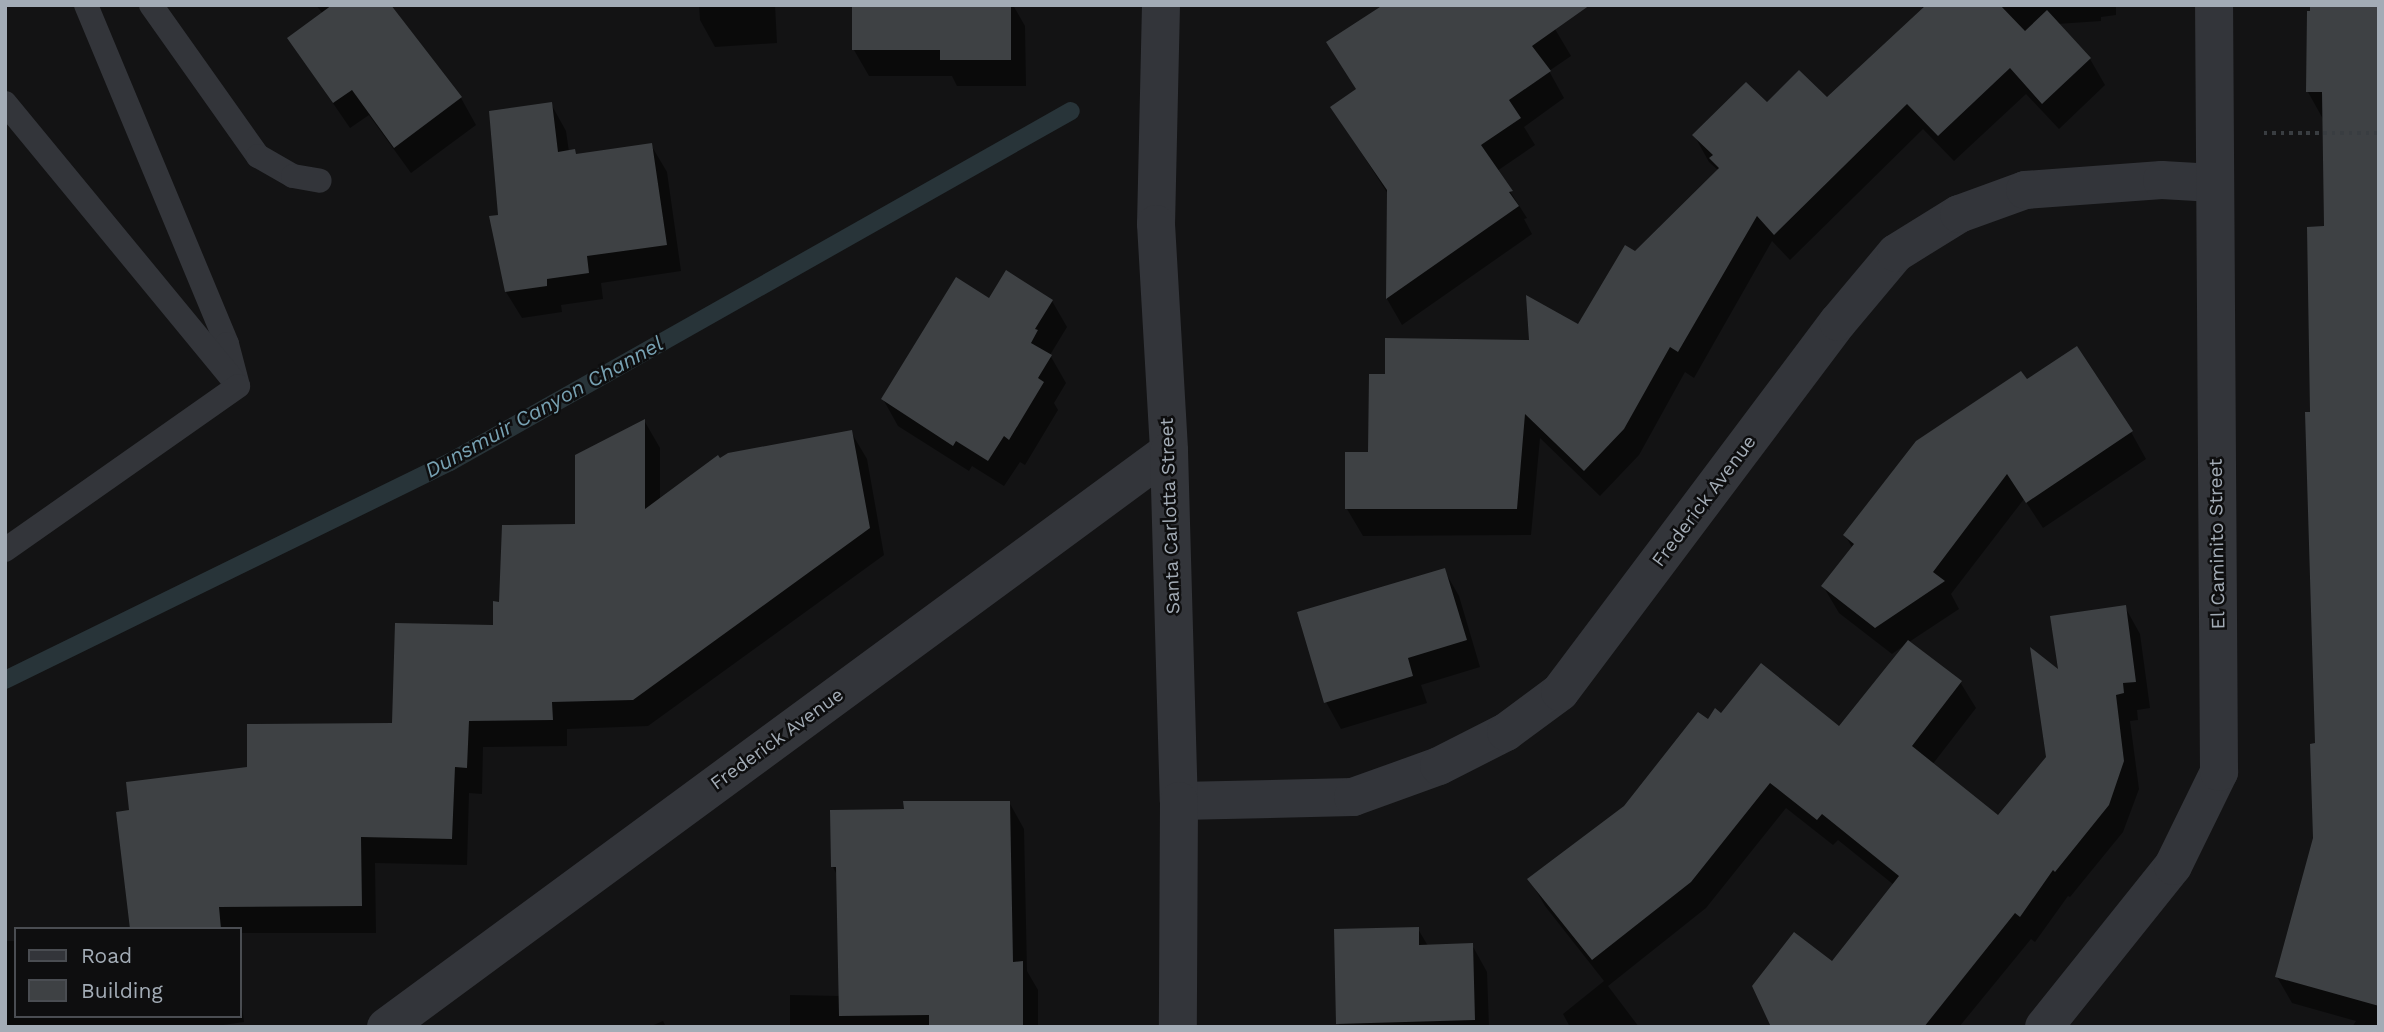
<!DOCTYPE html>
<style>
body{margin:0}
#map{position:relative;width:2384px;height:1032px;overflow:hidden;background:#131314;font-family:"Work Sans",sans-serif}
div>[style]{position:absolute}
.shadow>*{inset:0;background:#0007}
.stream>*{height:18px;margin:-9px;padding:0 9px;transform-origin:9px;border-radius:9px;background:#283439}
.building>*{inset:0;background:#3e4144}
.path>*{height:4.5px;margin-top:-2.25px;transform-origin:0;background:repeating-linear-gradient(90deg,#393d41 0 3.5px,transparent 0 8.5px)}
.service>*{height:24px;margin:-12px;padding:0 12px;transform-origin:12px;border-radius:12px;background:#33353a}
.minor>*{height:38px;margin:-19px;padding:0 19px;transform-origin:19px;border-radius:19px;background:#33353a}
.tertiary>*{height:38px;margin:-19px;padding:0 19px;transform-origin:19px;border-radius:19px;background:#33353a}
span{translate:-50% -50%;white-space:nowrap;text-align:center;line-height:1.15;-webkit-text-stroke:5px #0e0e0f;paint-order:stroke}
.street-label{font-size:19px;color:#a3acb6}
.water-label{font-size:21px;color:#78a2b3;font-style:italic}
.frame{position:absolute;inset:0;border:7px solid #a3acb6;pointer-events:none}
.legend{position:absolute;left:14px;top:927px;width:228px;height:91px;box-sizing:border-box;background:#0e0e0f;border:2px solid #4a4d52;margin:0;padding:9px 12px;list-style:none;font-size:21px;color:#a3acb6}
.legend li{display:flex;align-items:center;gap:14px;height:35px}
.legend b{width:35px;border:2px solid #4a4d52}
</style>
<div id="map">
<div class="shadow">
<div style="clip-path:polygon(316px 5px,391px 5px,461px 98px,476px 125px,411px 173px,369px 115px,350px 128px,289px 39px,323px 14px)"></div>
<div style="clip-path:polygon(699px 5px,775px 5px,777px 43px,715px 47px,700px 20px)"></div>
<div style="clip-path:polygon(854px 5px,1013px 5px,1025px 26px,1026px 86px,957px 86px,952px 76px,869px 76px,854px 50px)"></div>
<div style="clip-path:polygon(1920px 5px,2116px 5px,2116px 15px,2101px 17px,2101px 21px,2057px 24px,2090px 59px,2105px 85px,2059px 129px,2026px 94px,1954px 161px,1923px 129px,1790px 260px,1772px 241px,1694px 378px,1685px 372px,1639px 455px,1600px 496px,1540px 438px,1531px 535px,1363px 536px,1347px 509px,1370px 454px,1531px 342px,1579px 327px,1636px 253px,1719px 171px,1709px 162px,1694px 135px,1767px 105px,1827px 100px,1924px 9px)"></div>
<div style="clip-path:polygon(2379px 5px,2379px 1027px,2352px 1027px,2356px 1021px,2292px 1003px,2277px 977px,2315px 838px,2317px 745px,2312px 414px,2326px 227px,2323px 119px,2308px 92px)"></div>
<div style="clip-path:polygon(1555px 29px,1571px 56px,1549px 71px,1564px 98px,1524px 127px,1535px 145px,1497px 171px,1527px 218px,1524px 219px,1532px 234px,1402px 325px,1387px 299px,1388px 194px,1332px 107px)"></div>
<div style="clip-path:polygon(551px 104px,566px 131px,569px 152px,577px 156px,651px 145px,667px 172px,681px 271px,601px 283px,603px 299px,561px 305px,562px 312px,522px 318px,506px 292px,499px 216px)"></div>
<div style="clip-path:polygon(989px 300px,1052px 301px,1067px 327px,1050px 355px,1066px 383px,1054px 403px,1058px 410px,1025px 465px,1020px 462px,1004px 486px,972px 466px,969px 471px,898px 426px,883px 399px)"></div>
<div style="clip-path:polygon(2026px 381px,2131px 432px,2146px 459px,2043px 528px,2024px 499px,1951px 594px,1959px 609px,1909px 642px,1960px 682px,1976px 708px,1932px 765px,1998px 817px,2047px 758px,2060px 673px,2125px 607px,2140px 634px,2150px 708px,2137px 710px,2138px 720px,2130px 721px,2139px 789px,2123px 832px,2070px 897px,2068px 896px,2035px 942px,2031px 939px,1959px 1027px,1773px 1027px,1832px 963px,1894px 885px,1838px 840px,1833px 845px,1786px 808px,1706px 908px,1608px 986px,1639px 1027px,1570px 1027px,1563px 1014px,1604px 981px,1545px 906px,1530px 880px,1625px 807px,1708px 721px,1721px 715px,1839px 728px,1906px 644px,1892px 654px,1839px 613px,1823px 586px,1853px 549px,1845px 535px)"></div>
<div style="clip-path:polygon(645px 422px,660px 448px,660px 500px,719px 460px,851px 432px,867px 459px,884px 555px,648px 726px,567px 729px,567px 746px,483px 747px,482px 794px,469px 793px,467px 865px,375px 863px,376px 933px,240px 933px,240px 929px,132px 929px,131px 812px,249px 769px,393px 725px,495px 627px,501px 603px,577px 526px)"></div>
<div style="clip-path:polygon(1444px 570px,1459px 596px,1480px 667px,1421px 685px,1427px 703px,1341px 729px,1326px 702px)"></div>
<div style="clip-path:polygon(1009px 802px,1024px 829px,1027px 971px,1038px 990px,1038px 1027px,790px 1027px,790px 995px,840px 996px,837px 875px,833px 867px,905px 810px)"></div>
<div style="clip-path:polygon(1418px 929px,1428px 946px,1472px 945px,1487px 972px,1489px 1027px,1340px 1027px,1338px 1023px)"></div>
<div style="clip-path:polygon(5px 941px,16px 941px,16px 1016px,240px 1016px,240px 990px,244px 1022px,209px 1027px,5px 1027px)"></div>
<div style="clip-path:polygon(663px 1021px,666px 1027px,649px 1027px)"></div>
</div>
<div class="stream">
<div style="left:5px;top:680px;width:496px;rotate:-26.1deg"></div>
<div style="left:450px;top:462px;width:713px;rotate:-29.48deg"></div>
</div>
<div class="building">
<div style="clip-path:polygon(332px 5px,391px 5px,462px 97px,394px 148px,352px 90px,333px 103px,287px 38px)"></div>
<div style="clip-path:polygon(852px 5px,1011px 5px,1011px 60px,940px 60px,940px 50px,852px 50px)"></div>
<div style="clip-path:polygon(1383px 5px,1590px 5px,1532px 46px,1551px 71px,1509px 100px,1521px 118px,1481px 145px,1513px 191px,1509px 192px,1519px 206px,1386px 299px,1387px 190px,1330px 107px,1356px 89px,1326px 42px)"></div>
<div style="clip-path:polygon(1926px 5px,2000px 5px,2025px 31px,2047px 10px,2091px 58px,2042px 104px,2010px 68px,1938px 136px,1907px 104px,1774px 235px,1757px 216px,1678px 352px,1670px 347px,1624px 429px,1584px 471px,1525px 414px,1517px 509px,1345px 509px,1345px 452px,1368px 452px,1369px 374px,1385px 374px,1385px 338px,1529px 340px,1526px 295px,1578px 324px,1625px 245px,1635px 251px,1719px 168px,1709px 158px,1713px 155px,1692px 135px,1746px 82px,1767px 102px,1799px 70px,1827px 97px)"></div>
<div style="clip-path:polygon(2310px 5px,2379px 5px,2379px 1006px,2275px 977px,2313px 838px,2310px 744px,2315px 743px,2305px 412px,2310px 412px,2307px 227px,2324px 226px,2322px 92px,2306px 92px,2307px 11px,2310px 11px)"></div>
<div style="clip-path:polygon(552px 102px,558px 152px,575px 149px,576px 154px,652px 143px,667px 245px,587px 256px,589px 273px,547px 279px,547px 286px,505px 292px,489px 216px,498px 215px,489px 111px)"></div>
<div style="clip-path:polygon(1006px 270px,1053px 300px,1035px 329px,1038px 330px,1031px 343px,1052px 355px,1038px 378px,1044px 382px,1009px 440px,1004px 436px,988px 461px,956px 441px,953px 446px,881px 399px,956px 277px,989px 298px)"></div>
<div style="clip-path:polygon(2077px 346px,2133px 431px,2026px 503px,2007px 474px,1933px 572px,1945px 581px,1875px 628px,1821px 586px,1854px 544px,1843px 535px,1916px 441px,2021px 371px,2027px 379px)"></div>
<div style="clip-path:polygon(645px 419px,645px 509px,718px 455px,720px 458px,728px 453px,852px 430px,870px 528px,633px 700px,552px 702px,553px 720px,469px 721px,467px 768px,455px 767px,452px 839px,361px 837px,362px 906px,219px 907px,221px 929px,130px 929px,116px 812px,129px 810px,126px 782px,247px 767px,247px 724px,392px 723px,395px 623px,493px 625px,493px 601px,499px 602px,502px 525px,575px 524px,575px 455px)"></div>
<div style="clip-path:polygon(1445px 568px,1467px 640px,1408px 658px,1413px 676px,1324px 703px,1297px 612px)"></div>
<div style="clip-path:polygon(2126px 605px,2136px 682px,2123px 683px,2124px 693px,2116px 695px,2124px 761px,2109px 805px,2055px 872px,2053px 870px,2020px 917px,2015px 913px,1924px 1027px,1771px 1027px,1752px 986px,1794px 932px,1832px 961px,1899px 876px,1822px 814px,1817px 820px,1770px 783px,1691px 882px,1592px 960px,1527px 879px,1624px 806px,1698px 712px,1708px 719px,1715px 708px,1721px 713px,1761px 663px,1839px 726px,1908px 640px,1962px 681px,1912px 746px,1998px 815px,2046px 757px,2030px 647px,2058px 669px,2050px 616px)"></div>
<div style="clip-path:polygon(903px 801px,1010px 801px,1013px 962px,1023px 961px,1023px 1026px,929px 1027px,929px 1015px,839px 1016px,836px 867px,831px 867px,830px 810px,904px 809px)"></div>
<div style="clip-path:polygon(1419px 927px,1419px 945px,1473px 943px,1475px 1020px,1336px 1024px,1334px 929px)"></div>
</div>
<div class="path">
<div style="left:2264px;top:133px;width:115px"></div>
</div>
<div class="service">
<div style="left:86px;top:5px;width:367px;rotate:67.4deg"></div>
<div style="left:227px;top:344px;width:43px;rotate:75.3deg"></div>
<div style="left:151px;top:5px;width:185px;rotate:54.7deg"></div>
<div style="left:258px;top:156px;width:40px;rotate:29.7deg"></div>
<div style="left:293px;top:176px;width:27px;rotate:10deg"></div>
<div style="left:5px;top:103px;width:359px;rotate:50.5deg"></div>
<div style="left:5px;top:550px;width:285px;rotate:-35.1deg"></div>
</div>
<div class="minor">
<div style="left:1179px;top:801px;width:174px;rotate:-1.3deg"></div>
<div style="left:1353px;top:797px;width:91px;rotate:-19.8deg"></div>
<div style="left:1439px;top:766px;width:75px;rotate:-26.9deg"></div>
<div style="left:1506px;top:732px;width:67px;rotate:-36.5deg"></div>
<div style="left:1560px;top:692px;width:463px;rotate:-53.1deg"></div>
<div style="left:1838px;top:322px;width:90px;rotate:-50deg"></div>
<div style="left:1896px;top:253px;width:74px;rotate:-31.8deg"></div>
<div style="left:1959px;top:214px;width:70px;rotate:-20deg"></div>
<div style="left:2025px;top:190px;width:137px;rotate:-4.2deg"></div>
<div style="left:2162px;top:180px;width:52px;rotate:3.3deg"></div>
<div style="left:386px;top:1027px;width:972px;rotate:-36.34deg"></div>
<div style="left:2044px;top:1027px;width:206px;rotate:-51.3deg"></div>
<div style="left:2173px;top:866px;width:105px;rotate:-63.9deg"></div>
<div style="left:2219px;top:772px;width:767px;rotate:-90.37deg"></div>
</div>
<div class="tertiary">
<div style="left:1161px;top:5px;width:219px;rotate:91.3deg"></div>
<div style="left:1156px;top:224px;width:227px;rotate:86.7deg"></div>
<div style="left:1169px;top:451px;width:350px;rotate:88.4deg"></div>
<div style="left:1179px;top:801px;width:226px;rotate:90.3deg"></div>
</div>
<div class="street-label">
<span style="left:1704px;top:501px;rotate:-53deg">Frederick Avenue</span>
<span style="left:1170px;top:516px;rotate:-92deg">Santa Carlotta Street</span>
<span style="left:2217px;top:544px;rotate:-91deg">El Caminito Street</span>
<span style="left:777px;top:739px;rotate:-36deg">Frederick Avenue</span>
</div>
<div class="water-label">
<span style="left:544px;top:407px;rotate:-29deg">Dunsmuir Canyon Channel</span>
</div>
<div class="frame"></div>
<ul class="legend">
<li><b style="height:9px;background:#33353a"></b>Road</li>
<li><b style="height:19px;background:#3e4144"></b>Building</li>
</ul>
</div>
